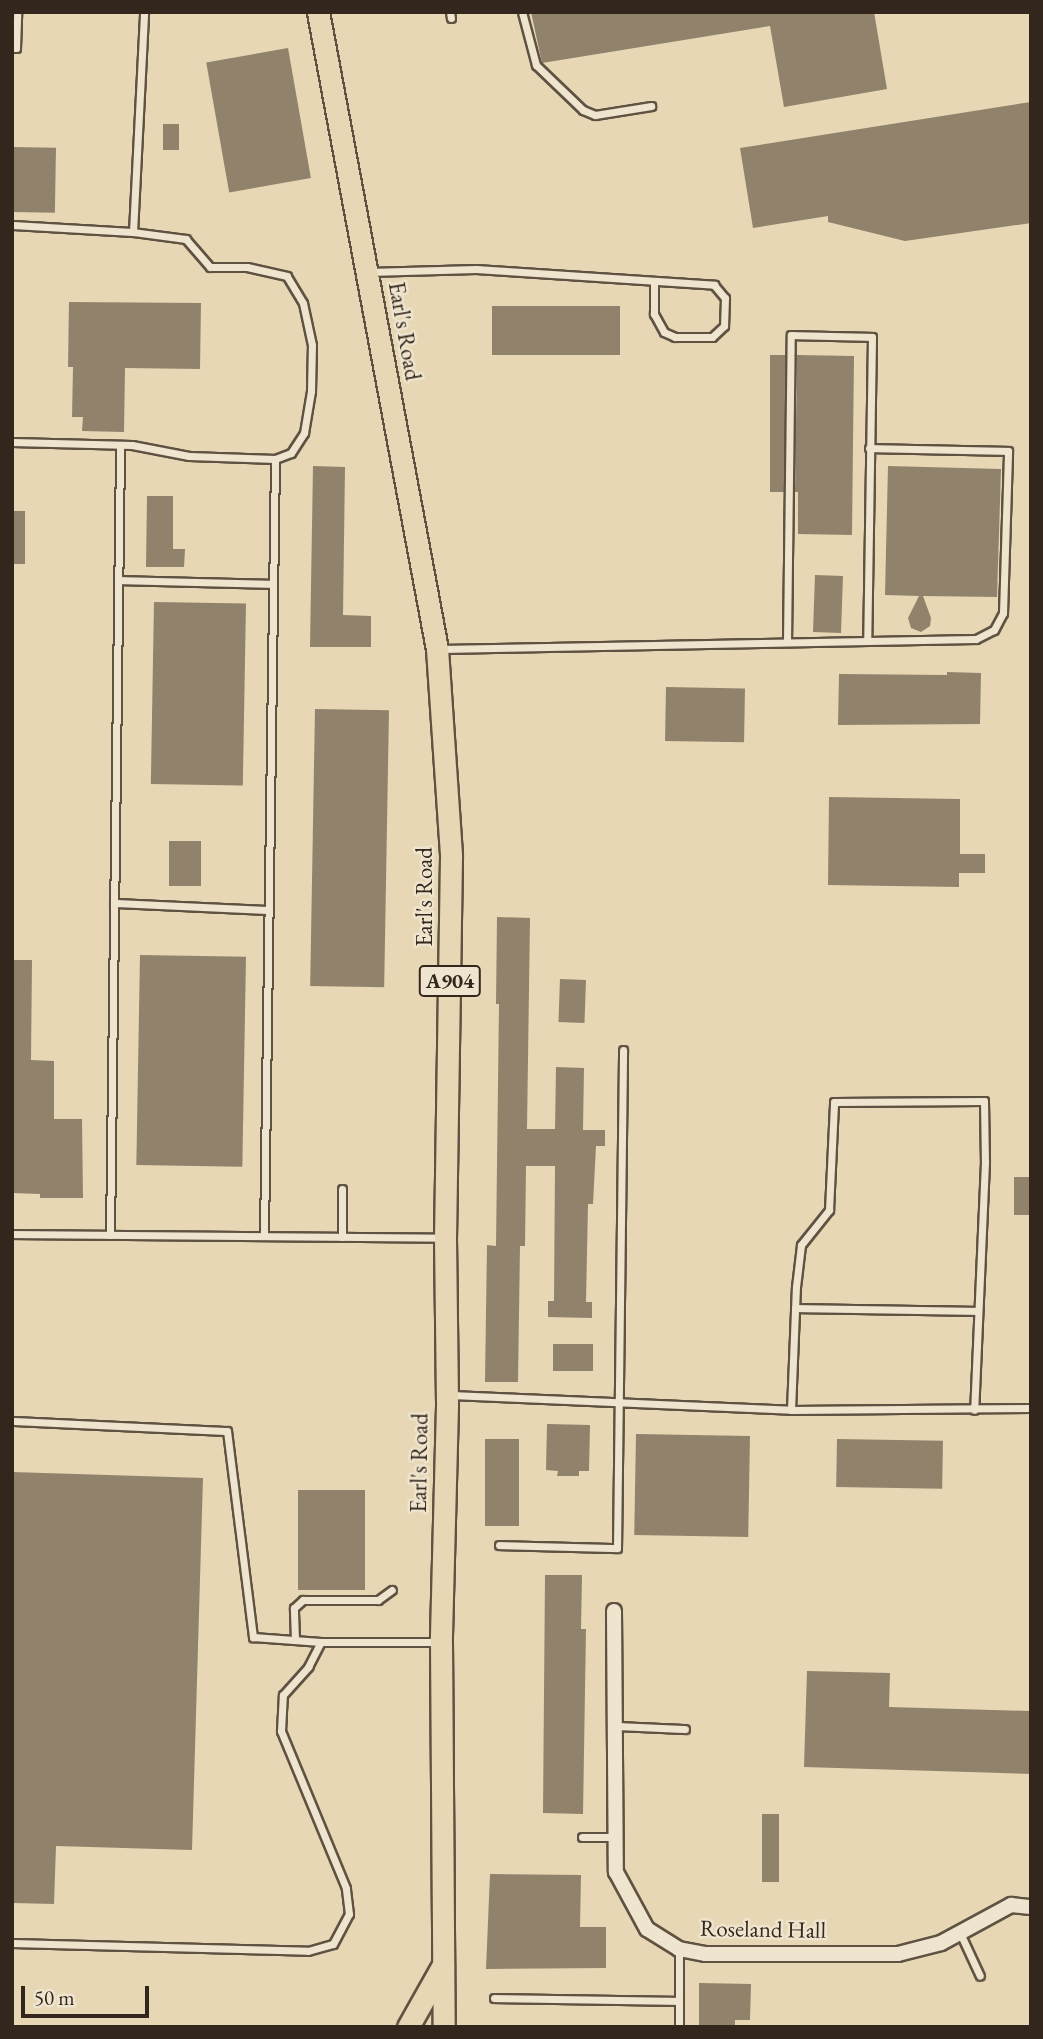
<!DOCTYPE html>
<style>
body{margin:0}
#map{position:relative;width:1043px;height:2039px;overflow:hidden;background:#e7d7b4;font-family:"EB Garamond",serif}
div>[style]{position:absolute}
.building>*{inset:0;background:#91826b;transform-origin:0 0}
.roads{filter:drop-shadow(2px 0 #605242) drop-shadow(-2px 0 #605242) drop-shadow(0 2px #605242) drop-shadow(0 -2px #605242)}
.lane>*{height:7px;margin:-3.5px;padding:0 3.5px;transform-origin:3.5px;border-radius:3.5px;background:#efe5ce}
.street>*{height:14px;margin:-7px;padding:0 7px;transform-origin:7px;border-radius:7px;background:#efe5ce}
.primary>*{height:21px;margin:-10.5px;padding:0 10.5px;transform-origin:10.5px;border-radius:10.5px;background:#e7d7b4}
span{translate:-50% -50%;white-space:nowrap;text-align:center;line-height:1.15;-webkit-text-stroke:5px #efe5ce;paint-order:stroke}
.shield-label span{padding:2px 5px;background:#efe5ce;border:2px solid;border-radius:5px;-webkit-text-stroke-width:0}
.shield-label{font-size:21px;color:#33261c;font-weight:700}
.street-label{font-size:23px;color:#33261c}
.frame{position:absolute;inset:0;border:14px solid #33261c;pointer-events:none}
.scale{position:absolute;left:21px;top:1986px;width:128px;height:32px;box-sizing:border-box;border:4px solid #33261c;border-top:0;padding-left:9px;font-size:21px;line-height:24px;white-space:nowrap;color:#33261c;-webkit-text-stroke:5px #efe5ce;paint-order:stroke}
</style>
<div id="map">
<div class="building">
<div style="clip-path:polygon(531px 12px,874px 12px,887px 89px,784px 107px,770px 26px,542px 63px)"></div>
<div style="left:288px;top:48px;width:132px;height:83px;rotate:80deg"></div>
<div style="clip-path:polygon(1031px 102px,1031px 223px,905px 241px,828px 222px,828px 216px,753px 228px,740px 148px)"></div>
<div style="left:163px;top:124px;width:16px;height:26px"></div>
<div style="left:12px;top:147px;width:44px;height:65px;rotate:1deg"></div>
<div style="clip-path:polygon(69px 302px,201px 303px,200px 369px,125px 368px,124px 432px,82px 431px,83px 417px,72px 417px,73px 367px,68px 367px)"></div>
<div style="left:492px;top:306px;width:128px;height:49px"></div>
<div style="left:770px;top:355px;width:15px;height:137px"></div>
<div style="clip-path:polygon(797px 355px,854px 356px,852px 535px,798px 534px,798px 492px,795px 492px)"></div>
<div style="clip-path:polygon(313px 466px,345px 467px,343px 615px,371px 616px,371px 647px,310px 647px)"></div>
<div style="clip-path:polygon(888px 466px,1001px 469px,997px 597px,923px 596px,931px 618px,930px 626px,921px 632px,911px 628px,908px 618px,919px 596px,885px 595px)"></div>
<div style="clip-path:polygon(147px 496px,173px 496px,173px 549px,185px 549px,184px 567px,146px 567px)"></div>
<div style="left:12px;top:511px;width:13px;height:53px"></div>
<div style="left:815px;top:575px;width:28px;height:57px;rotate:2deg"></div>
<div style="left:154px;top:602px;width:92px;height:182px;rotate:1deg"></div>
<div style="clip-path:polygon(947px 672px,981px 673px,980px 724px,838px 725px,839px 674px,947px 675px)"></div>
<div style="left:666px;top:687px;width:79px;height:54px;rotate:1deg"></div>
<div style="left:315px;top:709px;width:74px;height:277px;rotate:1deg"></div>
<div style="clip-path:polygon(829px 797px,960px 799px,960px 854px,985px 854px,985px 873px,959px 873px,959px 887px,828px 885px)"></div>
<div style="left:169px;top:841px;width:32px;height:45px"></div>
<div style="clip-path:polygon(497px 917px,530px 918px,527px 1129px,555px 1129px,556px 1067px,584px 1068px,583px 1130px,605px 1130px,605px 1146px,596px 1146px,593px 1204px,588px 1204px,586px 1302px,592px 1302px,592px 1318px,548px 1317px,548px 1301px,554px 1301px,555px 1166px,526px 1166px,525px 1246px,520px 1246px,518px 1382px,485px 1382px,487px 1245px,496px 1246px,499px 1004px,496px 1004px)"></div>
<div style="left:140px;top:955px;width:106px;height:210px;rotate:1deg"></div>
<div style="clip-path:polygon(12px 960px,32px 960px,31px 1060px,54px 1061px,54px 1119px,82px 1119px,83px 1198px,40px 1198px,40px 1194px,12px 1193px)"></div>
<div style="left:560px;top:979px;width:26px;height:43px;rotate:2deg"></div>
<div style="left:1014px;top:1177px;width:17px;height:38px"></div>
<div style="left:553px;top:1344px;width:40px;height:27px"></div>
<div style="clip-path:polygon(547px 1424px,590px 1425px,589px 1471px,579px 1471px,579px 1476px,557px 1476px,558px 1471px,546px 1470px)"></div>
<div style="left:636px;top:1434px;width:114px;height:101px;rotate:1deg"></div>
<div style="left:485px;top:1439px;width:34px;height:87px"></div>
<div style="left:837px;top:1439px;width:106px;height:48px;rotate:1deg"></div>
<div style="clip-path:polygon(12px 1472px,203px 1478px,192px 1850px,56px 1846px,54px 1904px,12px 1903px)"></div>
<div style="left:298px;top:1490px;width:67px;height:100px"></div>
<div style="clip-path:polygon(545px 1575px,582px 1575px,581px 1629px,586px 1629px,583px 1814px,543px 1813px)"></div>
<div style="clip-path:polygon(807px 1671px,890px 1673px,889px 1707px,1031px 1711px,1031px 1774px,804px 1767px)"></div>
<div style="left:762px;top:1814px;width:17px;height:68px"></div>
<div style="clip-path:polygon(490px 1874px,581px 1875px,580px 1927px,606px 1927px,606px 1968px,486px 1969px)"></div>
<div style="clip-path:polygon(699px 1983px,751px 1984px,750px 2020px,735px 2020px,735px 2027px,699px 2027px)"></div>
</div>
<div class="roads">
<div class="lane">
<div style="left:450px;top:12px;width:6px;rotate:81deg"></div>
<div style="left:522px;top:12px;width:55px;rotate:75.2deg"></div>
<div style="left:536px;top:65px;width:65px;rotate:43.8deg"></div>
<div style="left:583px;top:110px;width:13px;rotate:23deg"></div>
<div style="left:595px;top:115px;width:57px;rotate:-9.1deg"></div>
<div style="left:12px;top:48px;width:4px"></div>
<div style="left:16px;top:48px;width:36px;rotate:-88deg"></div>
<div style="left:12px;top:225px;width:121px;rotate:3.3deg"></div>
<div style="left:133px;top:232px;width:220px;rotate:-87.1deg"></div>
<div style="left:368px;top:272px;width:108px;rotate:-1.6deg"></div>
<div style="left:476px;top:269px;width:239px;rotate:3.8deg"></div>
<div style="left:714px;top:285px;width:17px;rotate:50deg"></div>
<div style="left:725px;top:298px;width:28px;rotate:92deg"></div>
<div style="left:724px;top:326px;width:16px;rotate:137deg"></div>
<div style="left:712px;top:337px;width:37px;rotate:180deg"></div>
<div style="left:675px;top:337px;width:12px;rotate:-156deg"></div>
<div style="left:664px;top:332px;width:21px;rotate:-119deg"></div>
<div style="left:654px;top:314px;width:32px;rotate:-90deg"></div>
<div style="left:12px;top:442px;width:120px;rotate:1.4deg"></div>
<div style="left:132px;top:445px;width:58px;rotate:10.9deg"></div>
<div style="left:189px;top:456px;width:86px;rotate:2deg"></div>
<div style="left:275px;top:459px;width:17px;rotate:-21deg"></div>
<div style="left:291px;top:453px;width:24px;rotate:-57deg"></div>
<div style="left:304px;top:433px;width:43px;rotate:-80.5deg"></div>
<div style="left:311px;top:391px;width:46px;rotate:-88.8deg"></div>
<div style="left:312px;top:345px;width:43px;rotate:-102.1deg"></div>
<div style="left:303px;top:303px;width:31px;rotate:-121deg"></div>
<div style="left:287px;top:276px;width:41px;rotate:-167.3deg"></div>
<div style="left:247px;top:267px;width:37px;rotate:180deg"></div>
<div style="left:210px;top:267px;width:37px;rotate:-131deg"></div>
<div style="left:186px;top:239px;width:53px;rotate:-172.5deg"></div>
<div style="left:119px;top:580px;width:154px;rotate:1.5deg"></div>
<div style="left:787px;top:642px;width:307px;rotate:-89.3deg"></div>
<div style="left:791px;top:335px;width:81px;rotate:1.4deg"></div>
<div style="left:872px;top:337px;width:304px;rotate:90.9deg"></div>
<div style="left:441px;top:649px;width:535px;rotate:-1.07deg"></div>
<div style="left:976px;top:639px;width:20px;rotate:-27deg"></div>
<div style="left:994px;top:630px;width:19px;rotate:-62deg"></div>
<div style="left:1003px;top:613px;width:162px;rotate:-88.2deg"></div>
<div style="left:1008px;top:451px;width:139px;rotate:-178.8deg"></div>
<div style="left:114px;top:903px;width:155px;rotate:2.6deg"></div>
<div style="left:12px;top:1234px;width:432px;rotate:0.5deg"></div>
<div style="left:110px;top:1235px;width:790px;rotate:-89.27deg"></div>
<div style="left:264px;top:1236px;width:777px;rotate:-89.19deg"></div>
<div style="left:342px;top:1237px;width:48px;rotate:-90deg"></div>
<div style="left:795px;top:1308px;width:183px;rotate:0.9deg"></div>
<div style="left:451px;top:1395px;width:340px;rotate:2.5deg"></div>
<div style="left:791px;top:1410px;width:240px;rotate:-0.5deg"></div>
<div style="left:791px;top:1410px;width:123px;rotate:-87.7deg"></div>
<div style="left:796px;top:1287px;width:42px;rotate:-83.2deg"></div>
<div style="left:801px;top:1245px;width:45px;rotate:-51.3deg"></div>
<div style="left:829px;top:1210px;width:108px;rotate:-87.3deg"></div>
<div style="left:834px;top:1102px;width:150px;rotate:-0.4deg"></div>
<div style="left:984px;top:1101px;width:61px;rotate:89.1deg"></div>
<div style="left:985px;top:1162px;width:248px;rotate:92.5deg"></div>
<div style="left:12px;top:1421px;width:215px;rotate:2.7deg"></div>
<div style="left:227px;top:1431px;width:208px;rotate:82.8deg"></div>
<div style="left:253px;top:1637px;width:68px;rotate:4.2deg"></div>
<div style="left:321px;top:1642px;width:119px"></div>
<div style="left:499px;top:1545px;width:118px;rotate:1.5deg"></div>
<div style="left:617px;top:1548px;width:498px;rotate:-89.3deg"></div>
<div style="left:295px;top:1640px;width:32px;rotate:-92deg"></div>
<div style="left:294px;top:1608px;width:12px;rotate:-42deg"></div>
<div style="left:303px;top:1600px;width:75px"></div>
<div style="left:378px;top:1600px;width:17px;rotate:-36deg"></div>
<div style="left:615px;top:1726px;width:70px;rotate:2.5deg"></div>
<div style="left:582px;top:1837px;width:34px"></div>
<div style="left:960px;top:1933px;width:47px;rotate:65.1deg"></div>
<div style="left:12px;top:1943px;width:296px;rotate:1.5deg"></div>
<div style="left:308px;top:1951px;width:26px;rotate:-16deg"></div>
<div style="left:333px;top:1944px;width:34px;rotate:-62deg"></div>
<div style="left:349px;top:1914px;width:26px;rotate:-97deg"></div>
<div style="left:346px;top:1888px;width:170px;rotate:-112.5deg"></div>
<div style="left:281px;top:1731px;width:36px;rotate:-87deg"></div>
<div style="left:283px;top:1695px;width:38px;rotate:-48deg"></div>
<div style="left:308px;top:1667px;width:28px;rotate:-63deg"></div>
<div style="left:494px;top:1998px;width:185px;rotate:0.9deg"></div>
<div style="left:679px;top:2027px;width:78px;rotate:-90deg"></div>
</div>
<div class="street">
<div style="left:614px;top:1611px;width:261px;rotate:89.6deg"></div>
<div style="left:616px;top:1872px;width:65px;rotate:61.5deg"></div>
<div style="left:647px;top:1929px;width:38px;rotate:32deg"></div>
<div style="left:679px;top:1949px;width:26px;rotate:11deg"></div>
<div style="left:705px;top:1954px;width:193px"></div>
<div style="left:898px;top:1954px;width:44px;rotate:-14.3deg"></div>
<div style="left:941px;top:1943px;width:80px;rotate:-28.5deg"></div>
<div style="left:1011px;top:1905px;width:20px;rotate:6deg"></div>
</div>
<div class="primary">
<div style="left:318px;top:12px;width:648px;rotate:79.42deg"></div>
<div style="left:437px;top:649px;width:208px;rotate:86.1deg"></div>
<div style="left:451px;top:857px;width:381px;rotate:90.9deg"></div>
<div style="left:445px;top:1238px;width:168px;rotate:89.3deg"></div>
<div style="left:447px;top:1406px;width:236px;rotate:91.5deg"></div>
<div style="left:441px;top:1642px;width:385px;rotate:89.6deg"></div>
<div style="left:408px;top:2027px;width:71px;rotate:-60.6deg"></div>
</div>
</div>
<div class="shield-label">
<span style="left:450px;top:981px">A904</span>
</div>
<div class="street-label">
<span style="left:405px;top:331px;rotate:80deg">Earl's Road</span>
<span style="left:424px;top:897px;rotate:-90deg">Earl's Road</span>
<span style="left:419px;top:1463px;rotate:-89deg">Earl's Road</span>
<span style="left:763px;top:1929px;rotate:1deg">Roseland Hall</span>
</div>
<div class="frame"></div>
<div class="scale">50 m</div>
</div>
